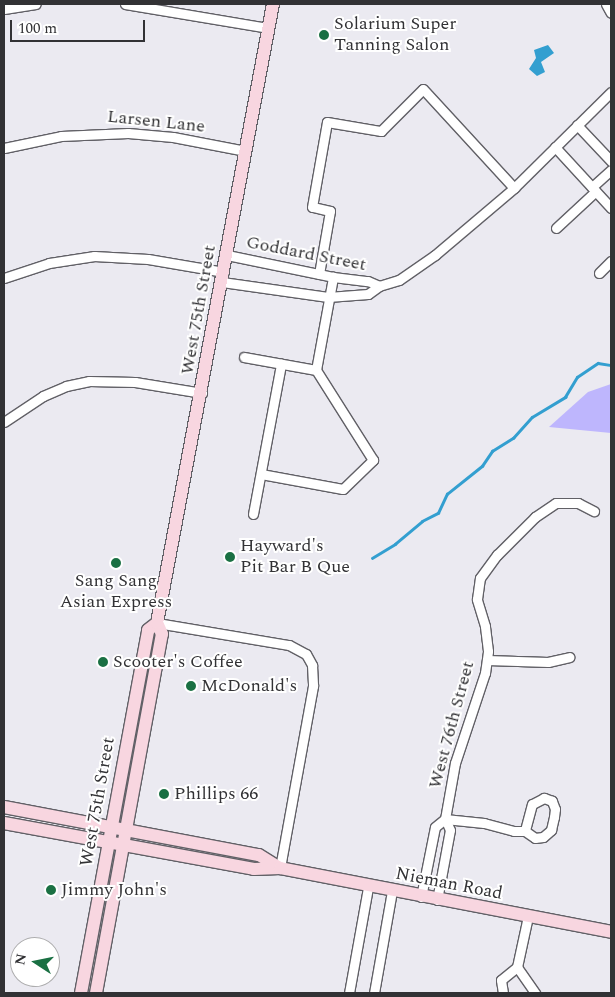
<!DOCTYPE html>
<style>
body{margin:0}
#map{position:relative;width:615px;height:997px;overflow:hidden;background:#ebeaf1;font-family:Spectral,serif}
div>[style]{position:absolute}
.green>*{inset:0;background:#beb6fd}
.water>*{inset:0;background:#339fd0}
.stream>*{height:2.5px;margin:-1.25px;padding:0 1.25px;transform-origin:1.25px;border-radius:1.25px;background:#339fd0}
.roads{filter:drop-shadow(1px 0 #616066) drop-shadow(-1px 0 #616066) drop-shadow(0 1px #616066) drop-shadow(0 -1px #616066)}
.street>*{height:9px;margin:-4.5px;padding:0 4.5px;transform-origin:4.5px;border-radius:4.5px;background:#fff}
.secondary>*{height:12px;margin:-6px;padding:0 6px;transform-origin:6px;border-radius:6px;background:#f8d6e0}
.dots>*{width:14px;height:14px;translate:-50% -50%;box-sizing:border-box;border:2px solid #fff;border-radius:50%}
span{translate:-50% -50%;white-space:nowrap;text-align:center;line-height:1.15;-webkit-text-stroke:4px #fff;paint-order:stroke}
.poi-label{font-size:18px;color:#323235}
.left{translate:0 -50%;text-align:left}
.street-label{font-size:18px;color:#323235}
.frame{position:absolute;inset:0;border:5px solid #323235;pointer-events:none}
.north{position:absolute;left:10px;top:937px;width:50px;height:50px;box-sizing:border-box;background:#fff;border:1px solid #adadae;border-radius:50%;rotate:281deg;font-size:14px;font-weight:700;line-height:20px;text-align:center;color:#323235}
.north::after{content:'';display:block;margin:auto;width:18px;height:22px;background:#1a7043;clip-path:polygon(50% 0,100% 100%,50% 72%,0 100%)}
.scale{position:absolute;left:10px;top:20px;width:135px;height:22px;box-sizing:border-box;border:2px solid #323235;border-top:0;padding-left:6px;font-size:15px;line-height:18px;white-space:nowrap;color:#323235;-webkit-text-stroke:4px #fff;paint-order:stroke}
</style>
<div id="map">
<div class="green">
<div style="clip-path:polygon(611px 384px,611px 433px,549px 427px,588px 392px)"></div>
</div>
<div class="water">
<div style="clip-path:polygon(548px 45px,554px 53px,541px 62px,545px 72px,537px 76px,529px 69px,536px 58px,534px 50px)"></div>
</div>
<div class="stream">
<div style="left:372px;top:558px;width:27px;rotate:-31deg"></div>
<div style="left:395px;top:544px;width:35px;rotate:-40deg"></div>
<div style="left:422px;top:521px;width:18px;rotate:-27deg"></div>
<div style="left:438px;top:513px;width:21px;rotate:-65deg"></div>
<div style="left:447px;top:494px;width:45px;rotate:-38.7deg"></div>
<div style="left:482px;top:466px;width:18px;rotate:-56deg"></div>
<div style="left:492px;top:451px;width:25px;rotate:-32deg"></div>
<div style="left:513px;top:438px;width:28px;rotate:-48deg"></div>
<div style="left:532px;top:417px;width:39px;rotate:-31deg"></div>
<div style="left:565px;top:397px;width:23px;rotate:-59deg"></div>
<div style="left:577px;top:377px;width:25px;rotate:-34deg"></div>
<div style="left:598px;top:363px;width:13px;rotate:9deg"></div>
</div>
<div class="roads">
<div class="street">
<div style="left:125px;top:4px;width:146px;rotate:9.5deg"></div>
<div style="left:606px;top:4px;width:10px;rotate:61deg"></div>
<div style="left:4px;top:9px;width:32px;rotate:-9deg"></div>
<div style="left:577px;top:125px;width:50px;rotate:46.6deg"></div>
<div style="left:555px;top:147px;width:83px;rotate:47.4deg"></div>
<div style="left:4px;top:148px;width:58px;rotate:-11.9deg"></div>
<div style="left:61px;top:136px;width:67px;rotate:-2.6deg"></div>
<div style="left:128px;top:133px;width:45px;rotate:5.1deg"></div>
<div style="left:173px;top:137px;width:74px;rotate:10.9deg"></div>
<div style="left:592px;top:187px;width:25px;rotate:-42deg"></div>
<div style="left:556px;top:228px;width:54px;rotate:-42.8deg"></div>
<div style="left:227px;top:255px;width:108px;rotate:11.7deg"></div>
<div style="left:333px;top:277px;width:35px;rotate:7deg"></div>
<div style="left:368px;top:281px;width:12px;rotate:24deg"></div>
<div style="left:599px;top:273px;width:17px;rotate:-45deg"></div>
<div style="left:319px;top:274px;width:64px;rotate:-80.1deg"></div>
<div style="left:330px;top:211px;width:18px;rotate:-167deg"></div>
<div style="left:312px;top:207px;width:86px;rotate:-80deg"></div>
<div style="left:327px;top:122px;width:55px;rotate:9.5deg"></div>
<div style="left:381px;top:131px;width:59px;rotate:-45deg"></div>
<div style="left:423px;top:89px;width:134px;rotate:47.4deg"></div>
<div style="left:4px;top:278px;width:47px;rotate:-18.4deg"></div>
<div style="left:49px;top:263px;width:46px;rotate:-8.8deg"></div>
<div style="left:94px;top:256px;width:54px;rotate:3.2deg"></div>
<div style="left:148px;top:259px;width:77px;rotate:9.7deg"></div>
<div style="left:222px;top:282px;width:107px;rotate:8.1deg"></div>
<div style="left:328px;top:297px;width:40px;rotate:-4.3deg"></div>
<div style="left:368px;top:294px;width:14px;rotate:-36deg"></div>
<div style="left:379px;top:286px;width:21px;rotate:-17deg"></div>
<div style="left:399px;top:280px;width:44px;rotate:-34.8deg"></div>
<div style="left:435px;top:255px;width:104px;rotate:-40.3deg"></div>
<div style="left:514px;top:188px;width:136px;rotate:-44.7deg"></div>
<div style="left:244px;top:357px;width:73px;rotate:10.2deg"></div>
<div style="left:4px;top:422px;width:47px;rotate:-33.7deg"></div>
<div style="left:43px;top:396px;width:25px;rotate:-23deg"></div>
<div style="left:66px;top:386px;width:24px;rotate:-12deg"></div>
<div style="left:89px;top:381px;width:46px;rotate:1.2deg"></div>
<div style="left:135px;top:382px;width:68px;rotate:9.3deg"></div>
<div style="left:261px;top:474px;width:83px;rotate:10.4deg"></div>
<div style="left:343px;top:489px;width:42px;rotate:-44deg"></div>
<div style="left:373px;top:460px;width:107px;rotate:-122.3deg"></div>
<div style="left:316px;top:370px;width:95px;rotate:-79.6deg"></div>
<div style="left:253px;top:514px;width:153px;rotate:-79.4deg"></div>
<div style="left:157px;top:623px;width:134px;rotate:9.5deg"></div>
<div style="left:289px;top:645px;width:19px;rotate:28deg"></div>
<div style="left:306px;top:654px;width:13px;rotate:61deg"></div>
<div style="left:312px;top:665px;width:21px;rotate:87deg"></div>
<div style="left:313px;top:686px;width:185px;rotate:100.3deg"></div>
<div style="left:487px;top:660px;width:61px;rotate:1.9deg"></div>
<div style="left:548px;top:662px;width:22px;rotate:-13deg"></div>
<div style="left:445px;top:819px;width:39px;rotate:6deg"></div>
<div style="left:484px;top:823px;width:31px;rotate:15deg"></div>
<div style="left:514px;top:831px;width:11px"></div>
<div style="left:525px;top:831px;width:12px;rotate:35deg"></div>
<div style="left:535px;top:838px;width:8px;rotate:-7deg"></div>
<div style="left:543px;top:837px;width:11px;rotate:-41deg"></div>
<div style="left:551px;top:830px;width:13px;rotate:-77deg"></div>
<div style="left:554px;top:817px;width:8px;rotate:-83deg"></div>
<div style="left:555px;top:809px;width:9px;rotate:-111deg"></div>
<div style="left:552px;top:801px;width:9px;rotate:-159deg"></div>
<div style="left:544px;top:798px;width:13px;rotate:153deg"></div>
<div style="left:532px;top:804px;width:28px;rotate:105deg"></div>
<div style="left:421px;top:897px;width:71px;rotate:-78.7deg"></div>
<div style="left:435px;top:827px;width:13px;rotate:-39deg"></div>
<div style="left:437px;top:900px;width:71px;rotate:-79.5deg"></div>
<div style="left:450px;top:830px;width:12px;rotate:-114deg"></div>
<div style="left:445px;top:819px;width:57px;rotate:-79.9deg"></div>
<div style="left:455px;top:763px;width:95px;rotate:-71.6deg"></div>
<div style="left:485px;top:673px;width:22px;rotate:-82deg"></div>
<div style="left:488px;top:651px;width:25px;rotate:-97deg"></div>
<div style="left:485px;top:626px;width:28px;rotate:-107deg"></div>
<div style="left:477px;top:599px;width:21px;rotate:-82deg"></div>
<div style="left:480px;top:578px;width:29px;rotate:-54deg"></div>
<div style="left:497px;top:555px;width:54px;rotate:-45deg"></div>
<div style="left:535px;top:517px;width:25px;rotate:-34deg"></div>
<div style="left:556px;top:503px;width:22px"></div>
<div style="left:578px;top:503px;width:18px;rotate:27deg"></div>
<div style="left:517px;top:967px;width:32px;rotate:55deg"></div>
<div style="left:349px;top:993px;width:108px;rotate:-79.8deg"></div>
<div style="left:374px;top:993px;width:104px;rotate:-80deg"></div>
<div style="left:503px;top:993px;width:13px;rotate:-99deg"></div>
<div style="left:501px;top:980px;width:21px;rotate:-39deg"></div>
<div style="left:517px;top:967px;width:52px;rotate:-77.8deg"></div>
</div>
<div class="secondary">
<div style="left:4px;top:807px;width:259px;rotate:10.7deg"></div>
<div style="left:259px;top:855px;width:25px;rotate:32deg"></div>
<div style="left:4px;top:823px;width:254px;rotate:10.4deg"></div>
<div style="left:254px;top:869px;width:26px;rotate:-2deg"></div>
<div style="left:280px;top:868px;width:337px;rotate:10.9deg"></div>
<div style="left:81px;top:993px;width:369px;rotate:-79.5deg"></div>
<div style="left:148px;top:630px;width:11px;rotate:-38deg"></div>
<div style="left:96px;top:993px;width:365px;rotate:-79.6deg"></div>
<div style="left:162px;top:634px;width:12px;rotate:-114deg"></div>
<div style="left:157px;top:623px;width:630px;rotate:-79.39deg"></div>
</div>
</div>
<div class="dots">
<div style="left:324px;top:35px;background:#1a7043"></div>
<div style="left:230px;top:557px;background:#1a7043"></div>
<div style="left:116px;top:563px;background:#1a7043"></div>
<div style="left:103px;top:662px;background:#1a7043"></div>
<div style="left:191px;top:686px;background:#1a7043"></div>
<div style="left:164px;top:794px;background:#1a7043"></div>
<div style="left:51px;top:890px;background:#1a7043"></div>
</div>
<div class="poi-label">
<span class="left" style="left:334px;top:35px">Solarium Super<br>Tanning Salon</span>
<span class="left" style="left:240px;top:557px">Hayward's<br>Pit Bar B Que</span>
<span style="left:116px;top:592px">Sang Sang<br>Asian Express</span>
<span class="left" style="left:113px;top:662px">Scooter's Coffee</span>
<span class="left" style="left:201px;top:686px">McDonald's</span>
<span class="left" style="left:174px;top:794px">Phillips 66</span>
<span class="left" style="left:61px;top:890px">Jimmy John's</span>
</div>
<div class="street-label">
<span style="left:156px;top:122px;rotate:6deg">Larsen Lane</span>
<span style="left:306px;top:254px;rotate:11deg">Goddard Street</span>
<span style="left:199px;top:310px;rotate:-80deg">West 75th Street</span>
<span style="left:452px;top:725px;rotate:-75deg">West 76th Street</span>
<span style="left:98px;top:802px;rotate:-80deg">West 75th Street</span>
<span style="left:449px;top:884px;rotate:11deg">Nieman Road</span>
</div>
<div class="frame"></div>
<div class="north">N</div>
<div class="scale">100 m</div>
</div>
